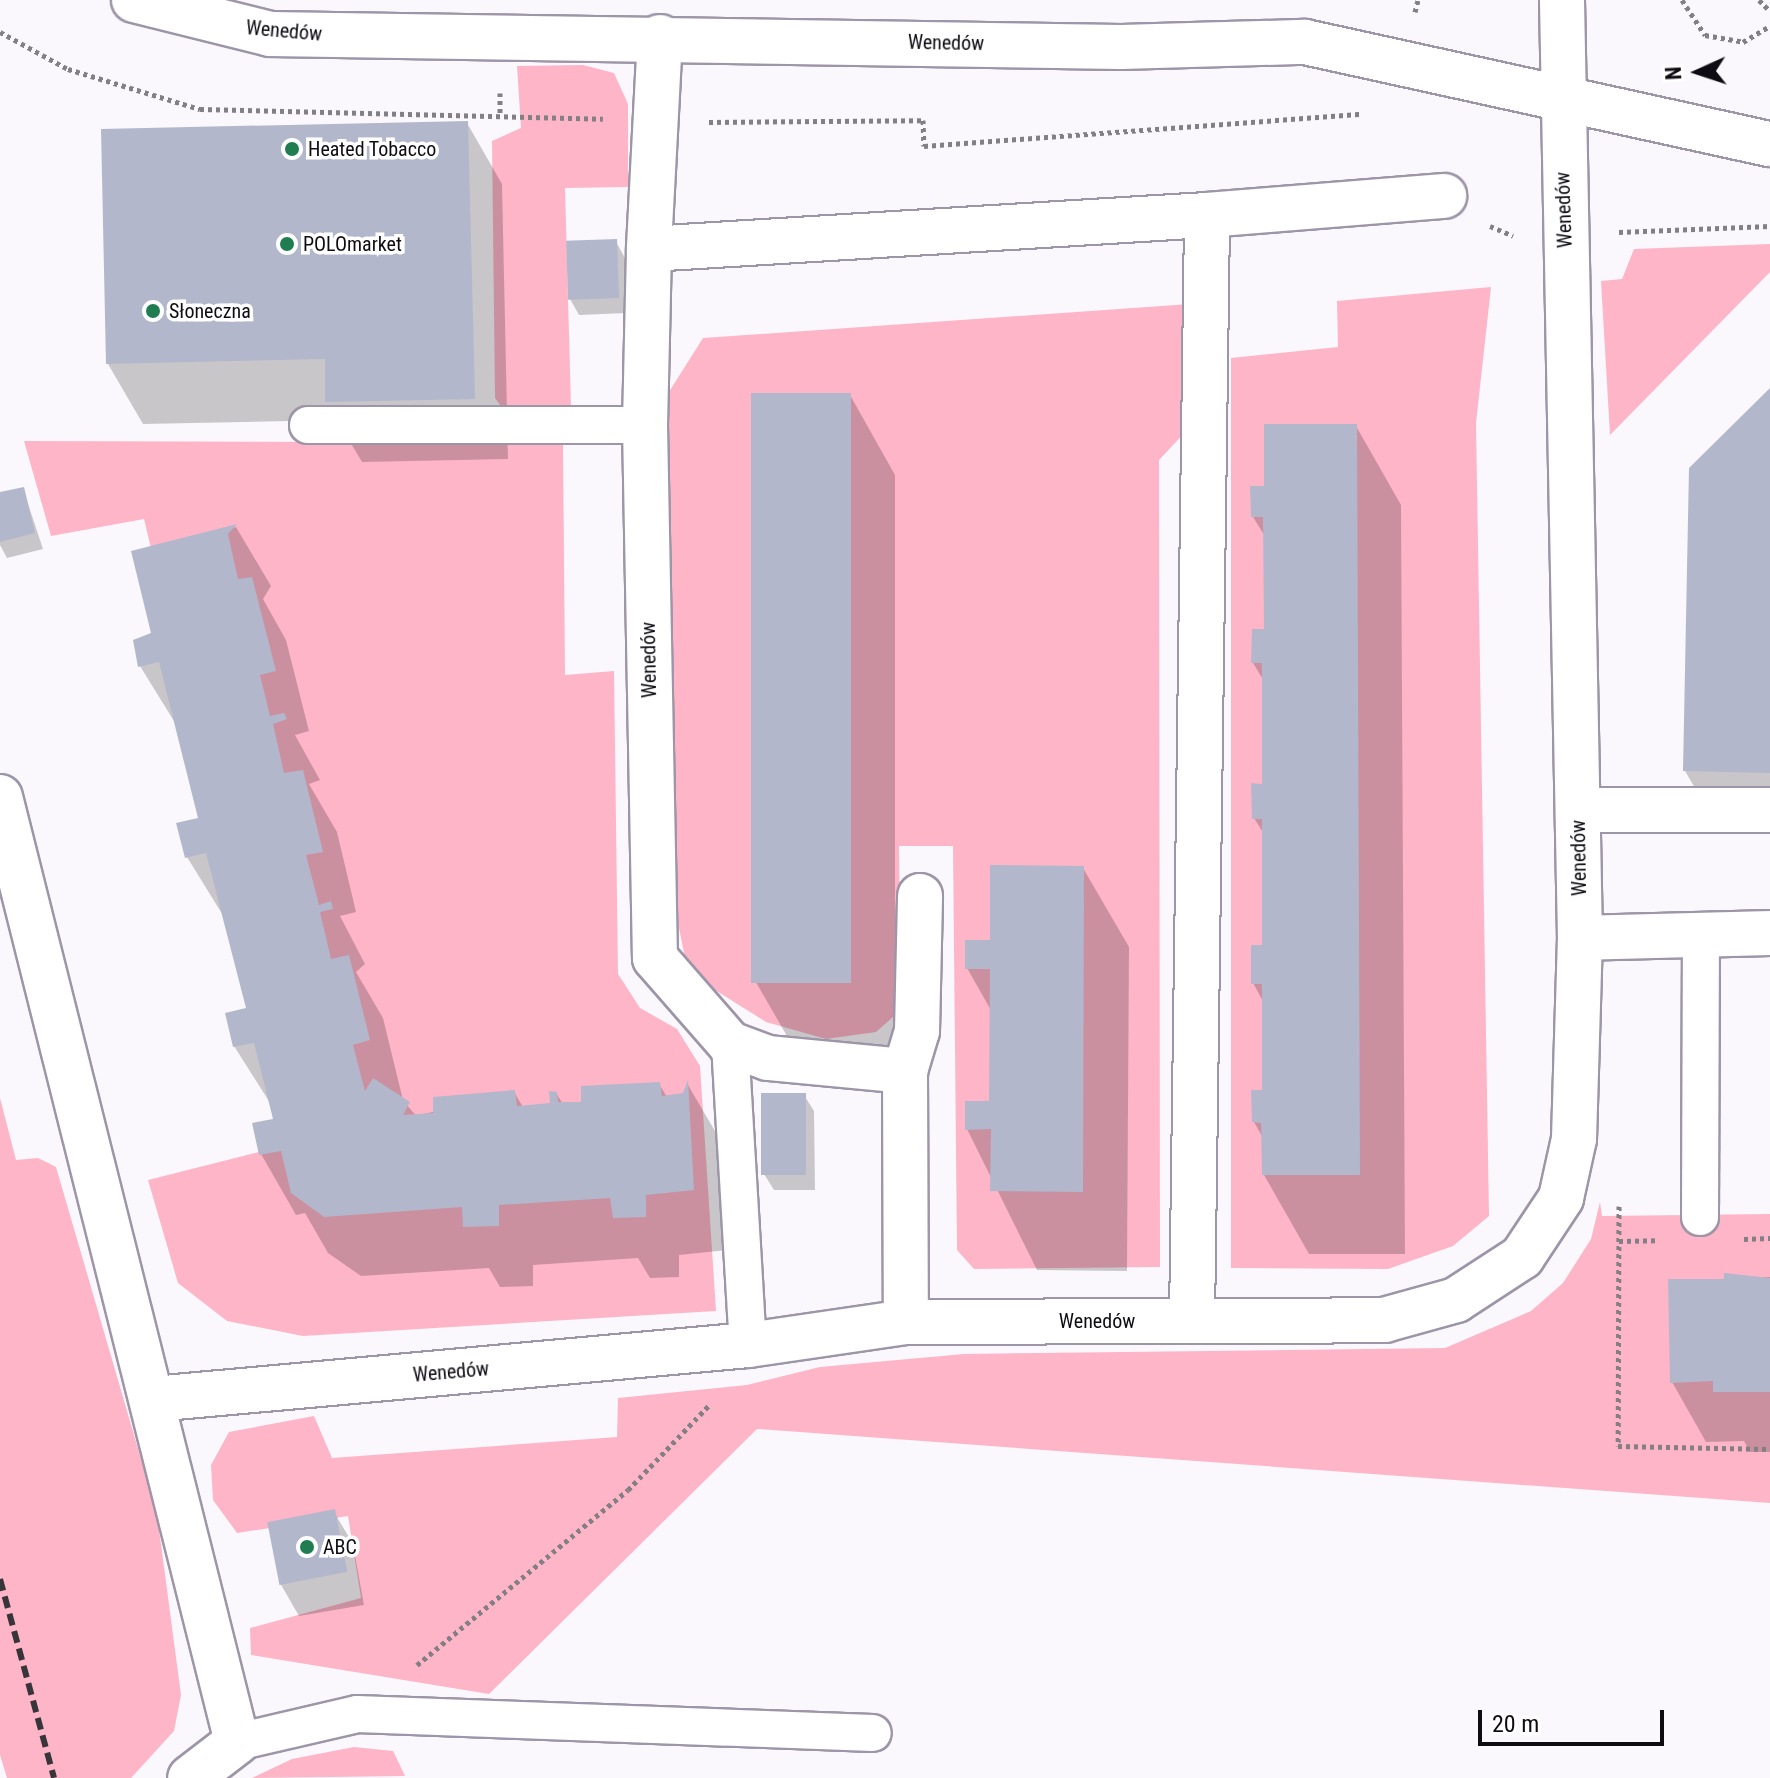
<!DOCTYPE html>
<meta charset="utf-8">
<style>
body{margin:0}
#map{position:relative;width:1770px;height:1778px;overflow:hidden;background:#faf8fc;font-family:"Roboto Condensed",sans-serif}
div>[style]{position:absolute}
.green>*{inset:0;background:#feb5c7}
.shadow>*{inset:0;background:#0003}
.building>*{inset:0;background:#b3b7cc;transform-origin:0 0}
.path>*{height:5px;margin-top:-2.5px;transform-origin:0;background:repeating-linear-gradient(90deg,#827f85 0 4px,transparent 0 8px)}
.roads{filter:drop-shadow(2px 0 #9d95a8) drop-shadow(-2px 0 #9d95a8) drop-shadow(0 2px #9d95a8) drop-shadow(0 -2px #9d95a8)}
.lane>*{height:36px;margin:-18px;padding:0 18px;transform-origin:18px;border-radius:18px;background:#fff}
.street>*{height:44px;margin:-22px;padding:0 22px;transform-origin:22px;border-radius:22px;background:#fff}
.rail>*{height:6px;margin-top:-3px;transform-origin:0;background:repeating-linear-gradient(90deg,#37343a 0 12px,transparent 0 18px)}
.dots>*{width:22px;height:22px;translate:-50% -50%;box-sizing:border-box;border:4px solid #fff;border-radius:50%}
span{translate:-50% -50%;white-space:nowrap;text-align:center;line-height:1.15;-webkit-text-stroke:7px #fff;paint-order:stroke}
.street-label{font-size:20px;color:#0e0b12}
.poi-label{font-size:20px;color:#0e0b12}
.left{translate:0 -50%;text-align:left}
.north{position:absolute;left:1658px;top:32px;width:80px;height:80px;-webkit-text-stroke:6px #fff;paint-order:stroke;rotate:267deg;font-size:22px;font-weight:700;line-height:32px;text-align:center;color:#0e0b12}
.north::after{content:'';display:block;margin:auto;width:28px;height:36px;background:#0e0b12;clip-path:polygon(50% 0,100% 100%,50% 72%,0 100%)}
.scale{position:absolute;left:1478px;top:1710px;width:186px;height:36px;box-sizing:border-box;border:4px solid #0e0b12;border-top:0;padding-left:10px;font-size:24px;line-height:28px;white-space:nowrap;color:#0e0b12;-webkit-text-stroke:6px #fff;paint-order:stroke}
</style>
<div id="map">
<div class="green">
<div style="clip-path:polygon(583px 65px,614px 73px,628px 104px,628px 187px,565px 188px,571px 407px,503px 409px,495px 398px,492px 141px,521px 128px,517px 66px)"></div>
<div style="clip-path:polygon(1770px 244px,1770px 272px,1610px 435px,1601px 281px,1622px 279px,1634px 249px)"></div>
<div style="clip-path:polygon(1491px 287px,1476px 423px,1489px 1216px,1453px 1246px,1388px 1269px,1231px 1268px,1231px 358px,1338px 347px,1337px 301px)"></div>
<div style="clip-path:polygon(1190px 304px,1189px 428px,1159px 460px,1160px 1267px,974px 1269px,957px 1250px,953px 846px,899px 846px,901px 1010px,876px 1032px,826px 1039px,766px 1022px,688px 973px,678px 923px,667px 395px,703px 338px)"></div>
<div style="clip-path:polygon(24px 441px,563px 443px,565px 675px,614px 671px,618px 974px,640px 1008px,677px 1029px,700px 1066px,716px 1311px,303px 1336px,227px 1321px,178px 1283px,148px 1180px,294px 1143px,144px 519px,51px 536px)"></div>
<div style="clip-path:polygon(0 1098px,16px 1160px,38px 1158px,56px 1167px,157px 1514px,181px 1695px,174px 1731px,131px 1778px,7px 1778px,0 1755px)"></div>
<div style="clip-path:polygon(1600px 1202px,1602px 1216px,1770px 1214px,1770px 1503px,757px 1429px,489px 1694px,251px 1655px,250px 1628px,361px 1598px,348px 1516px,237px 1533px,213px 1500px,211px 1465px,229px 1432px,314px 1416px,332px 1458px,617px 1437px,618px 1398px,747px 1385px,820px 1367px,964px 1354px,1445px 1348px,1531px 1311px,1563px 1283px,1591px 1239px)"></div>
<div style="clip-path:polygon(354px 1747px,393px 1751px,405px 1776px,252px 1778px,292px 1759px)"></div>
</div>
<div class="shadow">
<div style="clip-path:polygon(467px 123px,502px 184px,508px 459px,362px 462px,337px 420px,143px 424px,108px 364px)"></div>
<div style="clip-path:polygon(616px 242px,625px 258px,627px 313px,579px 315px,570px 299px)"></div>
<div style="clip-path:polygon(1770px 391px,1770px 832px,1720px 831px,1685px 771px)"></div>
<div style="clip-path:polygon(850px 395px,895px 475px,895px 1062px,799px 1057px,753px 977px)"></div>
<div style="clip-path:polygon(1356px 426px,1401px 505px,1405px 1254px,1309px 1254px,1264px 1175px,1263px 1138px,1254px 1122px,1264px 1092px,1264px 1003px,1253px 983px,1264px 947px,1264px 834px,1254px 818px,1264px 786px,1264px 681px,1253px 663px,1266px 631px,1266px 538px,1253px 517px,1266px 488px)"></div>
<div style="clip-path:polygon(23px 489px,43px 549px,7px 558px,0 545px,0 495px)"></div>
<div style="clip-path:polygon(236px 527px,271px 586px,263px 599px,286px 640px,309px 731px,295px 735px,320px 780px,309px 784px,337px 832px,356px 912px,340px 916px,365px 964px,356px 972px,383px 1018px,403px 1100px,416px 1116px,514px 1092px,523px 1107px,552px 1105px,556px 1093px,563px 1104px,583px 1104px,659px 1084px,667px 1097px,684px 1095px,688px 1085px,722px 1143px,728px 1250px,679px 1255px,679px 1277px,650px 1278px,638px 1258px,533px 1265px,533px 1286px,500px 1287px,489px 1268px,361px 1276px,328px 1253px,305px 1213px,296px 1215px,261px 1154px,275px 1120px,272px 1106px,234px 1046px,248px 1009px,224px 917px,187px 857px,200px 820px,177px 726px,140px 666px,153px 634px,134px 553px)"></div>
<div style="clip-path:polygon(1083px 868px,1129px 947px,1127px 1271px,1037px 1270px,967px 1129px,991px 1103px,992px 1012px,967px 968px)"></div>
<div style="clip-path:polygon(804px 1095px,814px 1111px,815px 1190px,774px 1190px,764px 1174px)"></div>
<div style="clip-path:polygon(1770px 1277px,1770px 1452px,1750px 1452px,1744px 1441px,1706px 1442px,1672px 1382px,1670px 1281px)"></div>
<div style="clip-path:polygon(334px 1512px,353px 1544px,364px 1605px,299px 1616px,280px 1583px)"></div>
</div>
<div class="building">
<div style="clip-path:polygon(468px 121px,475px 399px,325px 402px,325px 359px,106px 364px,101px 129px)"></div>
<div style="left:617px;top:239px;width:59px;height:51px;rotate:88deg"></div>
<div style="clip-path:polygon(1770px 388px,1770px 773px,1683px 771px,1689px 468px)"></div>
<div style="left:851px;top:393px;width:590px;height:100px;rotate:90deg"></div>
<div style="clip-path:polygon(1264px 424px,1357px 424px,1360px 1175px,1262px 1175px,1261px 1123px,1252px 1122px,1251px 1090px,1262px 1090px,1262px 984px,1251px 984px,1251px 945px,1262px 945px,1262px 819px,1252px 819px,1251px 783px,1262px 784px,1262px 663px,1251px 663px,1252px 629px,1264px 629px,1263px 517px,1251px 517px,1250px 486px,1264px 486px)"></div>
<div style="clip-path:polygon(24px 487px,35px 533px,0 542px,0 492px)"></div>
<div style="clip-path:polygon(237px 524px,228px 534px,238px 579px,252px 577px,276px 671px,260px 675px,270px 716px,284px 713px,287px 719px,273px 724px,284px 773px,303px 770px,323px 852px,306px 855px,319px 905px,331px 901px,333px 909px,320px 912px,331px 959px,349px 955px,370px 1040px,353px 1045px,365px 1091px,373px 1078px,410px 1102px,403px 1115px,433px 1113px,433px 1097px,515px 1090px,517px 1106px,550px 1103px,549px 1091px,557px 1092px,558px 1102px,581px 1102px,581px 1086px,660px 1082px,662px 1096px,683px 1093px,688px 1080px,694px 1190px,646px 1195px,646px 1217px,613px 1218px,610px 1198px,499px 1205px,499px 1226px,463px 1227px,462px 1207px,324px 1217px,291px 1193px,281px 1151px,259px 1155px,252px 1123px,273px 1119px,254px 1043px,233px 1047px,225px 1013px,246px 1008px,206px 853px,185px 858px,176px 823px,198px 818px,159px 662px,138px 667px,133px 640px,151px 633px,131px 551px)"></div>
<div style="clip-path:polygon(990px 865px,1084px 866px,1083px 1192px,990px 1191px,991px 1129px,965px 1130px,965px 1101px,989px 1101px,990px 969px,965px 969px,965px 940px,990px 940px)"></div>
<div style="left:761px;top:1093px;width:45px;height:82px"></div>
<div style="clip-path:polygon(1724px 1273px,1770px 1278px,1770px 1392px,1713px 1392px,1713px 1381px,1670px 1383px,1668px 1279px,1724px 1279px)"></div>
<div style="left:335px;top:1509px;width:64px;height:69px;rotate:79deg"></div>
</div>
<div class="path">
<div style="left:1682px;top:0;width:42px;rotate:56.7deg"></div>
<div style="left:1705px;top:35px;width:39px;rotate:10deg"></div>
<div style="left:1743px;top:42px;width:31px;rotate:-31deg"></div>
<div style="left:1759px;top:0;width:16px;rotate:45deg"></div>
<div style="left:1415px;top:12px;width:12px;rotate:-76deg"></div>
<div style="left:0;top:32px;width:77px;rotate:28.6deg"></div>
<div style="left:68px;top:69px;width:138px;rotate:16.9deg"></div>
<div style="left:200px;top:109px;width:403px;rotate:1.4deg"></div>
<div style="left:500px;top:93px;width:21px;rotate:90deg"></div>
<div style="left:709px;top:122px;width:214px;rotate:-0.5deg"></div>
<div style="left:923px;top:120px;width:26px;rotate:88deg"></div>
<div style="left:924px;top:146px;width:439px;rotate:-4.2deg"></div>
<div style="left:1490px;top:226px;width:25px;rotate:23deg"></div>
<div style="left:1619px;top:232px;width:151px;rotate:-2.3deg"></div>
<div style="left:1619px;top:1206px;width:240px;rotate:90.2deg"></div>
<div style="left:1618px;top:1446px;width:152px;rotate:1.1deg"></div>
<div style="left:1744px;top:1239px;width:26px;rotate:-2deg"></div>
<div style="left:1619px;top:1241px;width:39px;rotate:-1deg"></div>
<div style="left:417px;top:1665px;width:274px;rotate:-39.7deg"></div>
<div style="left:628px;top:1490px;width:120px;rotate:-46.3deg"></div>
</div>
<div class="roads">
<div class="lane">
<div style="left:308px;top:425px;width:337px"></div>
<div style="left:730px;top:1044px;width:302px;rotate:86.6deg"></div>
<div style="left:1700px;top:1217px;width:282px;rotate:-89.8deg"></div>
<div style="left:237px;top:1742px;width:123px;rotate:-13.1deg"></div>
<div style="left:357px;top:1714px;width:516px;rotate:2.11deg"></div>
</div>
<div class="street">
<div style="left:134px;top:0;width:140px;rotate:14deg"></div>
<div style="left:270px;top:34px;width:851px;rotate:0.88deg"></div>
<div style="left:1121px;top:47px;width:184px;rotate:-1.6deg"></div>
<div style="left:1305px;top:42px;width:476px;rotate:12.4deg"></div>
<div style="left:660px;top:37px;width:212px;rotate:93deg"></div>
<div style="left:649px;top:249px;width:559px;rotate:-3.49deg"></div>
<div style="left:649px;top:249px;width:176px;rotate:91.3deg"></div>
<div style="left:645px;top:425px;width:533px;rotate:88.93deg"></div>
<div style="left:655px;top:958px;width:114px;rotate:48.9deg"></div>
<div style="left:730px;top:1044px;width:40px;rotate:20.2deg"></div>
<div style="left:768px;top:1058px;width:138px;rotate:5.4deg"></div>
<div style="left:905px;top:1071px;width:251px;rotate:89.8deg"></div>
<div style="left:0;top:797px;width:974px;rotate:75.92deg"></div>
<div style="left:237px;top:1742px;width:59px;rotate:142.5deg"></div>
<div style="left:1579px;top:810px;width:191px"></div>
<div style="left:1580px;top:938px;width:190px;rotate:-1.5deg"></div>
<div style="left:905px;top:1071px;width:42px;rotate:-73.3deg"></div>
<div style="left:917px;top:1031px;width:135px;rotate:-88.7deg"></div>
<div style="left:1192px;top:1321px;width:1106px;rotate:-89.22deg"></div>
<div style="left:1207px;top:215px;width:238px;rotate:-4.6deg"></div>
<div style="left:154px;top:1399px;width:596px;rotate:-5.19deg"></div>
<div style="left:748px;top:1345px;width:160px;rotate:-8.3deg"></div>
<div style="left:906px;top:1322px;width:478px;rotate:-0.2deg"></div>
<div style="left:1384px;top:1320px;width:75px;rotate:-15.5deg"></div>
<div style="left:1456px;top:1300px;width:79px;rotate:-33.1deg"></div>
<div style="left:1522px;top:1257px;width:71px;rotate:-56.5deg"></div>
<div style="left:1561px;top:1198px;width:60px;rotate:-77.6deg"></div>
<div style="left:1574px;top:1139px;width:201px;rotate:-88.3deg"></div>
<div style="left:1580px;top:938px;width:938px;rotate:-91.1deg"></div>
</div>
</div>
<div class="rail">
<div style="left:0;top:1579px;width:206px;rotate:74.8deg"></div>
</div>
<div class="dots">
<div style="left:292px;top:149px;background:#207c51"></div>
<div style="left:287px;top:244px;background:#207c51"></div>
<div style="left:153px;top:311px;background:#207c51"></div>
<div style="left:307px;top:1547px;background:#207c51"></div>
</div>
<div class="street-label">
<span style="left:284px;top:31px;rotate:5deg">Wenedów</span>
<span style="left:946px;top:43px;rotate:1deg">Wenedów</span>
<span style="left:1564px;top:210px;rotate:-92deg">Wenedów</span>
<span style="left:649px;top:660px;rotate:-91deg">Wenedów</span>
<span style="left:1579px;top:858px;rotate:-91deg">Wenedów</span>
<span style="left:1097px;top:1321px">Wenedów</span>
<span style="left:451px;top:1372px;rotate:-5deg">Wenedów</span>
</div>
<div class="poi-label">
<span class="left" style="left:308px;top:149px">Heated Tobacco</span>
<span class="left" style="left:303px;top:244px">POLOmarket</span>
<span class="left" style="left:169px;top:311px">Słoneczna</span>
<span class="left" style="left:323px;top:1547px">ABC</span>
</div>
<div class="north">N</div>
<div class="scale">20 m</div>
</div>
